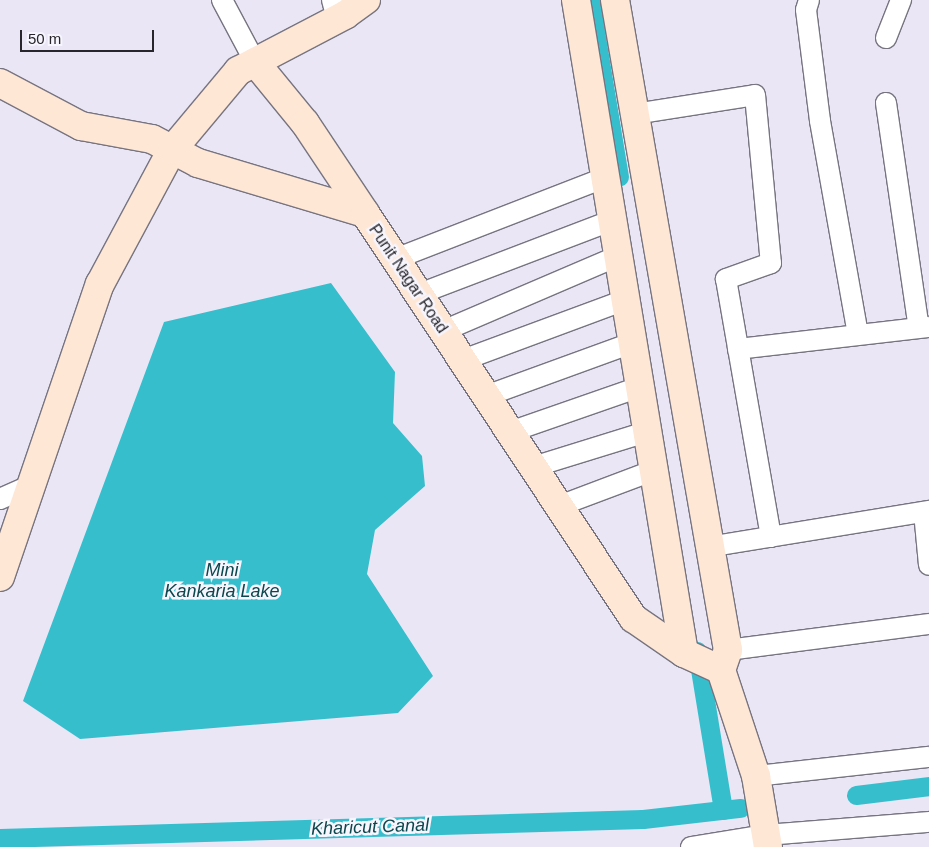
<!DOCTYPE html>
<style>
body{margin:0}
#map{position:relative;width:929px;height:847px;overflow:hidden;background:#eae6f5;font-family:Helvetica,sans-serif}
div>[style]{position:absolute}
.water>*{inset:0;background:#36becd}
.canal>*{height:19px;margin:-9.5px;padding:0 9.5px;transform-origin:9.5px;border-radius:9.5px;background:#36becd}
.roads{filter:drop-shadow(1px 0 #777480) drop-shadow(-1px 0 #777480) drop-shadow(0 1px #777480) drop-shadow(0 -1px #777480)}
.street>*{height:20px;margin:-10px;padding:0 10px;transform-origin:10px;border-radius:10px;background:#fff}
.secondary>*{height:28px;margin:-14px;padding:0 14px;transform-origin:14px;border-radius:14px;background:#fee7d5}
span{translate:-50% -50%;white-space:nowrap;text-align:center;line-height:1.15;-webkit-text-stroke:5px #f7f5fd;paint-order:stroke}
.street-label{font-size:16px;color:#28262c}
.water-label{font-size:18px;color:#0c474d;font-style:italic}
.scale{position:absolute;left:20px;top:30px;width:134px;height:22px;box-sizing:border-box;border:2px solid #28262c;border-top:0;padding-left:6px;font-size:15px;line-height:18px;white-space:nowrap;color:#28262c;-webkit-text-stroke:4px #f7f5fd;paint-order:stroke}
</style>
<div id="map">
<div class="water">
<div style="clip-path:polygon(331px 283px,395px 372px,393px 423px,422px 456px,425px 486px,375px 530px,367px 574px,433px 676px,398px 713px,80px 739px,23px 701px,164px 322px)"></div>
</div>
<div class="canal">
<div style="left:590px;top:0;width:179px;rotate:80.7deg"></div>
<div style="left:697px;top:651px;width:161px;rotate:80.7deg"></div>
<div style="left:856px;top:795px;width:74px;rotate:-7deg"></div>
<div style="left:0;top:838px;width:643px;rotate:-1.69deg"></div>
<div style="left:643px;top:819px;width:98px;rotate:-6.5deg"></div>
</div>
<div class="roads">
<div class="street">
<div style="left:222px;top:0;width:70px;rotate:62deg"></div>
<div style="left:332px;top:0;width:20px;rotate:75deg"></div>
<div style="left:809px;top:0;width:10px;rotate:107deg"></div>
<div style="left:806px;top:10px;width:112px;rotate:82.8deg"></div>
<div style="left:820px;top:121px;width:217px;rotate:79.9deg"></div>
<div style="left:886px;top:38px;width:41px;rotate:-68.5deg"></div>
<div style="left:886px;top:103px;width:227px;rotate:81.7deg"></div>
<div style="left:634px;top:114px;width:122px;rotate:-8.9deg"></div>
<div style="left:755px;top:95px;width:169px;rotate:84.6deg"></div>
<div style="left:771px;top:263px;width:48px;rotate:160.4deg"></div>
<div style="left:726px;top:279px;width:262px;rotate:80.1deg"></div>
<div style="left:395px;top:259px;width:226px;rotate:-21.2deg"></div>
<div style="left:419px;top:294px;width:208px;rotate:-20.9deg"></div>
<div style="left:443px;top:331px;width:190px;rotate:-23.2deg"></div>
<div style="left:738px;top:349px;width:192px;rotate:-6.6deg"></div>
<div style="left:463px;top:360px;width:173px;rotate:-20.3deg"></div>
<div style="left:486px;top:396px;width:155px;rotate:-20deg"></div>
<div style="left:510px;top:432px;width:137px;rotate:-19.2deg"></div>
<div style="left:533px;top:467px;width:118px;rotate:-17.2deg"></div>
<div style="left:0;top:499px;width:34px;rotate:-24deg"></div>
<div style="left:559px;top:506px;width:99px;rotate:-20.6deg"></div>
<div style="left:924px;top:512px;width:53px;rotate:84.6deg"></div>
<div style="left:708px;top:547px;width:224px;rotate:-9.3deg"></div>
<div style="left:728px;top:650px;width:203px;rotate:-7.4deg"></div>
<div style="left:756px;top:776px;width:174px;rotate:-6.3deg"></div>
<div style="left:691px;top:847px;width:76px;rotate:-9.1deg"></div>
<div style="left:766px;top:835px;width:164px;rotate:-4.6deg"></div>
</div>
<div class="secondary">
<div style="left:576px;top:0;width:662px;rotate:80.61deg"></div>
<div style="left:615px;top:0;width:660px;rotate:80.14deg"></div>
<div style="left:728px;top:650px;width:21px;rotate:109deg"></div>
<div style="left:255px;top:62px;width:79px;rotate:50.7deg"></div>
<div style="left:305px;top:123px;width:108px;rotate:56.3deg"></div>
<div style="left:0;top:83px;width:92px;rotate:28deg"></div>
<div style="left:81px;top:126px;width:72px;rotate:10.4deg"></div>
<div style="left:152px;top:139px;width:52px;rotate:27.6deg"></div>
<div style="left:198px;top:163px;width:174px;rotate:16.7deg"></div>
<div style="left:365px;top:213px;width:486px;rotate:56.5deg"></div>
<div style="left:633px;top:618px;width:62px;rotate:34.5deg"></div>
<div style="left:684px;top:653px;width:41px;rotate:24.7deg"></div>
<div style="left:721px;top:670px;width:112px;rotate:71.7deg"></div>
<div style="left:756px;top:776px;width:72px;rotate:80.4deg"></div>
<div style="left:0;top:577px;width:310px;rotate:-71.2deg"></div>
<div style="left:100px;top:284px;width:152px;rotate:-61.8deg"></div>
<div style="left:172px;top:150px;width:103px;rotate:-50.1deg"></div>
<div style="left:238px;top:71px;width:121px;rotate:-27.6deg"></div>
<div style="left:345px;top:15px;width:26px;rotate:-36deg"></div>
</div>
</div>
<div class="street-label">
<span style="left:408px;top:279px;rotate:56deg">Punit Nagar Road</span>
</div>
<div class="water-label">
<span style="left:222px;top:581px">Mini<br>Kankaria Lake</span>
<span style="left:370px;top:827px;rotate:-2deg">Kharicut Canal</span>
</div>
<div class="scale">50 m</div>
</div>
